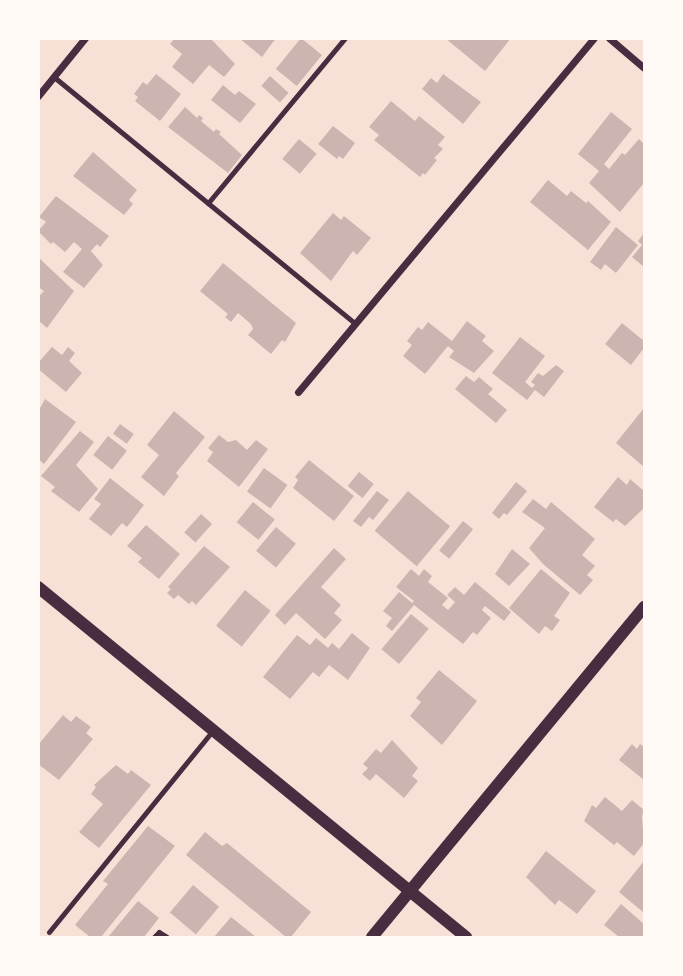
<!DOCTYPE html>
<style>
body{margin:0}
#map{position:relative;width:683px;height:976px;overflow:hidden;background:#f7e1d7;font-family:Roboto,sans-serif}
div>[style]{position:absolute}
.building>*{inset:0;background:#ccb4b1;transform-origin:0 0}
.service>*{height:5px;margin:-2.5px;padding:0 2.5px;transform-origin:2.5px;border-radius:2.5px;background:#4a2c40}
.minor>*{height:7px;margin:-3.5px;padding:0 3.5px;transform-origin:3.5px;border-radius:3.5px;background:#4a2c40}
.tertiary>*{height:12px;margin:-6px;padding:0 6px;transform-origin:6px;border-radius:6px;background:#4a2c40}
span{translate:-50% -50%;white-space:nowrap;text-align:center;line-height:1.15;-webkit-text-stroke:5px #fffaf5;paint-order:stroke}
.frame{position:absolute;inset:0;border:40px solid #fffaf5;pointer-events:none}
</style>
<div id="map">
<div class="building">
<div style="clip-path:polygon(175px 38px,210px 38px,235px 64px,224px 77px,209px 65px,193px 84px,172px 67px,182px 54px,170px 44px)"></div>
<div style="clip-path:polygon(239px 38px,276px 38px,262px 57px)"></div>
<div style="left:301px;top:38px;width:27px;height:40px;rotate:39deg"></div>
<div style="clip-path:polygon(445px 38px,511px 38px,485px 71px)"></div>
<div style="clip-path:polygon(156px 74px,181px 94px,160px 121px,135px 101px,138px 97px,134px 94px,143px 82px,147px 85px)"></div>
<div style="clip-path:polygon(443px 74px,481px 102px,463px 124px,422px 89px,431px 78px,437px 83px)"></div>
<div style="left:270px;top:76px;width:25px;height:13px;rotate:42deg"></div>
<div style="clip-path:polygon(223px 85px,235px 95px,239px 91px,256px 104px,240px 123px,211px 100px)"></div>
<div style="clip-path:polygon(391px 101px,415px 121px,419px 116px,445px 137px,438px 145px,443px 149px,434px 158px,437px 160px,425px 175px,423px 173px,420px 177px,374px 140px,379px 135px,369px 127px)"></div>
<div style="clip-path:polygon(185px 107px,197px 118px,199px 115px,203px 118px,201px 121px,214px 132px,216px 129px,221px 132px,219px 134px,242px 155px,228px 173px,168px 127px)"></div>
<div style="clip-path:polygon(611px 112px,632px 129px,604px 164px,609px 169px,622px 153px,625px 155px,639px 139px,644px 144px,644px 183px,620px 212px,589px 183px,599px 171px,578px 154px)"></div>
<div style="clip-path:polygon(333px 126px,355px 143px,343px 159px,339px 156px,337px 159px,318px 144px)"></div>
<div style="left:299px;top:139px;width:23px;height:26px;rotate:40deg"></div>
<div style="clip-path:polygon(93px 152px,137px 190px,129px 200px,133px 204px,124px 215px,73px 176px)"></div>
<div style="clip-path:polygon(548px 180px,567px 196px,571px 191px,586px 203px,588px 201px,611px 222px,588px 250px,530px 202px)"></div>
<div style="clip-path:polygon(56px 196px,109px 236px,100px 247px,97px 244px,91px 251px,103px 265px,84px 288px,63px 272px,82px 249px,74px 242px,65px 252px,53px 242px,51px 244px,38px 231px,46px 222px,39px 217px)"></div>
<div style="clip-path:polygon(333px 213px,341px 220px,344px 216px,371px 238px,357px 255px,353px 251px,331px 281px,300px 253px)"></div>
<div style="clip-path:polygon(616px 227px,638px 245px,616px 273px,605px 264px,601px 270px,590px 262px)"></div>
<div style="clip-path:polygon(644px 233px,644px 267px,632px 257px,642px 245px,638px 241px)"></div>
<div style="clip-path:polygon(38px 257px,74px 291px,47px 328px,38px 320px,38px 297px,44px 291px,38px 287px)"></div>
<div style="clip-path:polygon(223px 263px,296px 323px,285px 342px,282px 340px,271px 354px,248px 335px,253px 329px,251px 324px,238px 313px,231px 322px,225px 317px,228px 314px,200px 291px)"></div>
<div style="clip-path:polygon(467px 321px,486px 336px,482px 341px,494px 351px,474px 373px,449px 357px,454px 351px,448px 346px,425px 374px,403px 356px,412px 345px,407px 341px,418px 327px,422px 330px,428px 322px,452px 341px)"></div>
<div style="clip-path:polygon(622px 323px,644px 341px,644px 348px,631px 365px,605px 344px)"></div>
<div style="clip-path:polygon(520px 337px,545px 356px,525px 382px,532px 388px,535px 385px,531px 382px,538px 373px,543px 376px,556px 365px,564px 371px,544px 397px,535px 390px,527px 400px,492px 373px)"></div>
<div style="clip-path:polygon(52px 347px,62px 355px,68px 347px,75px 353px,69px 361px,82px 373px,66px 392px,38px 369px,38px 363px)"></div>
<div style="clip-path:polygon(466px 376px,474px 382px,479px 377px,493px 389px,488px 394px,507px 410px,496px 423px,455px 389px)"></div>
<div style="clip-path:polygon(45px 399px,76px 422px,44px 464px,38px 459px,38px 412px)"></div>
<div style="clip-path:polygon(644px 408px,644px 467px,616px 443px)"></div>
<div style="clip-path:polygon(174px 411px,205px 437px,176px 473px,179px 476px,164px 496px,141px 477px,159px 455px,147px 445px)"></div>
<div style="left:120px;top:424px;width:17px;height:12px;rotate:36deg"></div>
<div style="clip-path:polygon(80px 431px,94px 442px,76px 465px,98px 489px,79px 512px,51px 491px,55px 487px,41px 476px)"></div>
<div style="clip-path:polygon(219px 435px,228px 442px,236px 440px,247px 450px,256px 440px,268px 449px,239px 487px,207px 461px,213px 452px,208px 448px)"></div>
<div style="left:108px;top:436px;width:24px;height:24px;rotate:38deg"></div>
<div style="clip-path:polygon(309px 460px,354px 496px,334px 521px,293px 488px,298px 480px,295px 477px)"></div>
<div style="left:264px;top:468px;width:29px;height:29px;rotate:36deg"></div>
<div style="left:359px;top:472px;width:19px;height:18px;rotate:39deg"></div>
<div style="clip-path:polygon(618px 477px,627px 485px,630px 479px,644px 491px,644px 508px,625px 526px,616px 519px,613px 522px,594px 507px)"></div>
<div style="clip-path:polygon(110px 478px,144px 505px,127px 527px,122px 523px,111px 536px,89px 519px,101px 504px,94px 499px)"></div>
<div style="clip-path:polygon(516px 482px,527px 491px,507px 515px,504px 513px,499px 519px,492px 513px)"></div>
<div style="clip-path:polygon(377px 491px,389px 500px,373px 520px,369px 517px,361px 527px,353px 521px)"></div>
<div style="left:408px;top:491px;width:55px;height:52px;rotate:40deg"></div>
<div style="clip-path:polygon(533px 499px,546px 509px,551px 502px,595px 539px,582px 555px,595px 566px,587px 575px,593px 580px,580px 595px,543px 564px,529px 548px,545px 528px,522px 512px)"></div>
<div style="left:253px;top:502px;width:28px;height:26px;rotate:39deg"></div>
<div style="left:201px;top:514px;width:15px;height:25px;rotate:42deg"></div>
<div style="left:463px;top:521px;width:13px;height:38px;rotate:39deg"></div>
<div style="clip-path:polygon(146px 525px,180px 554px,159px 579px,138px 562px,142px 558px,127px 546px)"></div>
<div style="left:276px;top:527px;width:26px;height:31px;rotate:40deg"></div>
<div style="clip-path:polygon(204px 546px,230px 567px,196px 605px,192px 601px,189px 604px,178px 595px,174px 599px,167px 593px,171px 589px,168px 587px)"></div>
<div style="clip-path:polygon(334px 548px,346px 559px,321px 587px,341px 605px,334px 613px,342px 620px,325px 639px,296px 613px,285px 625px,275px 615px)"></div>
<div style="clip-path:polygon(512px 549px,530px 564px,509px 586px,495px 574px)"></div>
<div style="clip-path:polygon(411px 569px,419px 576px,424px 569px,432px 576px,428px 582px,448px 598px,442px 605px,448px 610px,455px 602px,447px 595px,455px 587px,464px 595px,475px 582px,511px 612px,504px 621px,485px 606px,482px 610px,491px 618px,477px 635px,473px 632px,463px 644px,414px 605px,392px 631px,386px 626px,392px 618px,383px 611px,399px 592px,412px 603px,414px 601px,396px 587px)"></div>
<div style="clip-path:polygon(541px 569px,570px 593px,554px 616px,560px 620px,552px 631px,545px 626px,539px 634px,509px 608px)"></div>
<div style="left:245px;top:590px;width:33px;height:46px;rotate:39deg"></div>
<div style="left:411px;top:614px;width:23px;height:46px;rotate:40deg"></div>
<div style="clip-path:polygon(352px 633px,370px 648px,348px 680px,329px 665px,319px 677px,313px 672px,290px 699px,263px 677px,297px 635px,310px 645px,316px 638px,328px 648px,332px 643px,339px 649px)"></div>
<div style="clip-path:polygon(439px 670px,477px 701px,442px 745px,410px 716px,421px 702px,416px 698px)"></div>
<div style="clip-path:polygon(63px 715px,71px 722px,76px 716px,91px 727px,86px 733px,93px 739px,59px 780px,38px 764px,38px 745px)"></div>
<div style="clip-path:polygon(392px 740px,418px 768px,412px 776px,418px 781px,404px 798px,376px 774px,370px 781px,362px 774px,368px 768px,363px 764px,376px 749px,381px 753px)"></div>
<div style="clip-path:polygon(632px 744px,637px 749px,640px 744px,644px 747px,644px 780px,619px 760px)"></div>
<div style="clip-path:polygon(116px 765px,128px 774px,131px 770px,151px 785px,99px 848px,79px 832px,103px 804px,91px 794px,96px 787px,94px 785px)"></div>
<div style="clip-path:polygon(605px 797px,622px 811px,632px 800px,644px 810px,642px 816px,644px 843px,634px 856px,617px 842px,614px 845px,584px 821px,592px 805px,596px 808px)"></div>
<div style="clip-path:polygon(148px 826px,175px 846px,101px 937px,90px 937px,75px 925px,108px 884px,103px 881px)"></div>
<div style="clip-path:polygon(205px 832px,222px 846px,227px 843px,311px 912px,291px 937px,286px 937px,186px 855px)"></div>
<div style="clip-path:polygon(546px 851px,596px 891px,577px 914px,559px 900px,555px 905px,526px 877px)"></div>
<div style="clip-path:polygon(644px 861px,644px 913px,619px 892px)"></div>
<div style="left:193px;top:885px;width:34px;height:36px;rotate:40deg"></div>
<div style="clip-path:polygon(138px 901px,159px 918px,144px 937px,108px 937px)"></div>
<div style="clip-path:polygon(621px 904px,644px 924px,644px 937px,619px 937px,604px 925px)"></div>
<div style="clip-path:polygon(231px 917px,256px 937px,214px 937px)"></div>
</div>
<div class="service">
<div style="left:54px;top:77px;width:389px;rotate:39.3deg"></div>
<div style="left:208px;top:203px;width:214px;rotate:-50.3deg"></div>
<div style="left:49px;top:932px;width:260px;rotate:-50.9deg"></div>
<div style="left:154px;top:937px;width:7px;rotate:-45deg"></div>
<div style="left:159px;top:932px;width:9px;rotate:32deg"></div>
</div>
<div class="minor">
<div style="left:609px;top:38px;width:46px;rotate:40.6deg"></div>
<div style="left:38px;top:96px;width:75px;rotate:-51deg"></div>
<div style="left:298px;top:392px;width:461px;rotate:-50.1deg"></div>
</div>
<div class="tertiary">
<div style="left:38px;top:587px;width:553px;rotate:39.27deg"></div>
<div style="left:372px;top:937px;width:428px;rotate:-50.5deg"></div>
</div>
<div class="frame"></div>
</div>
